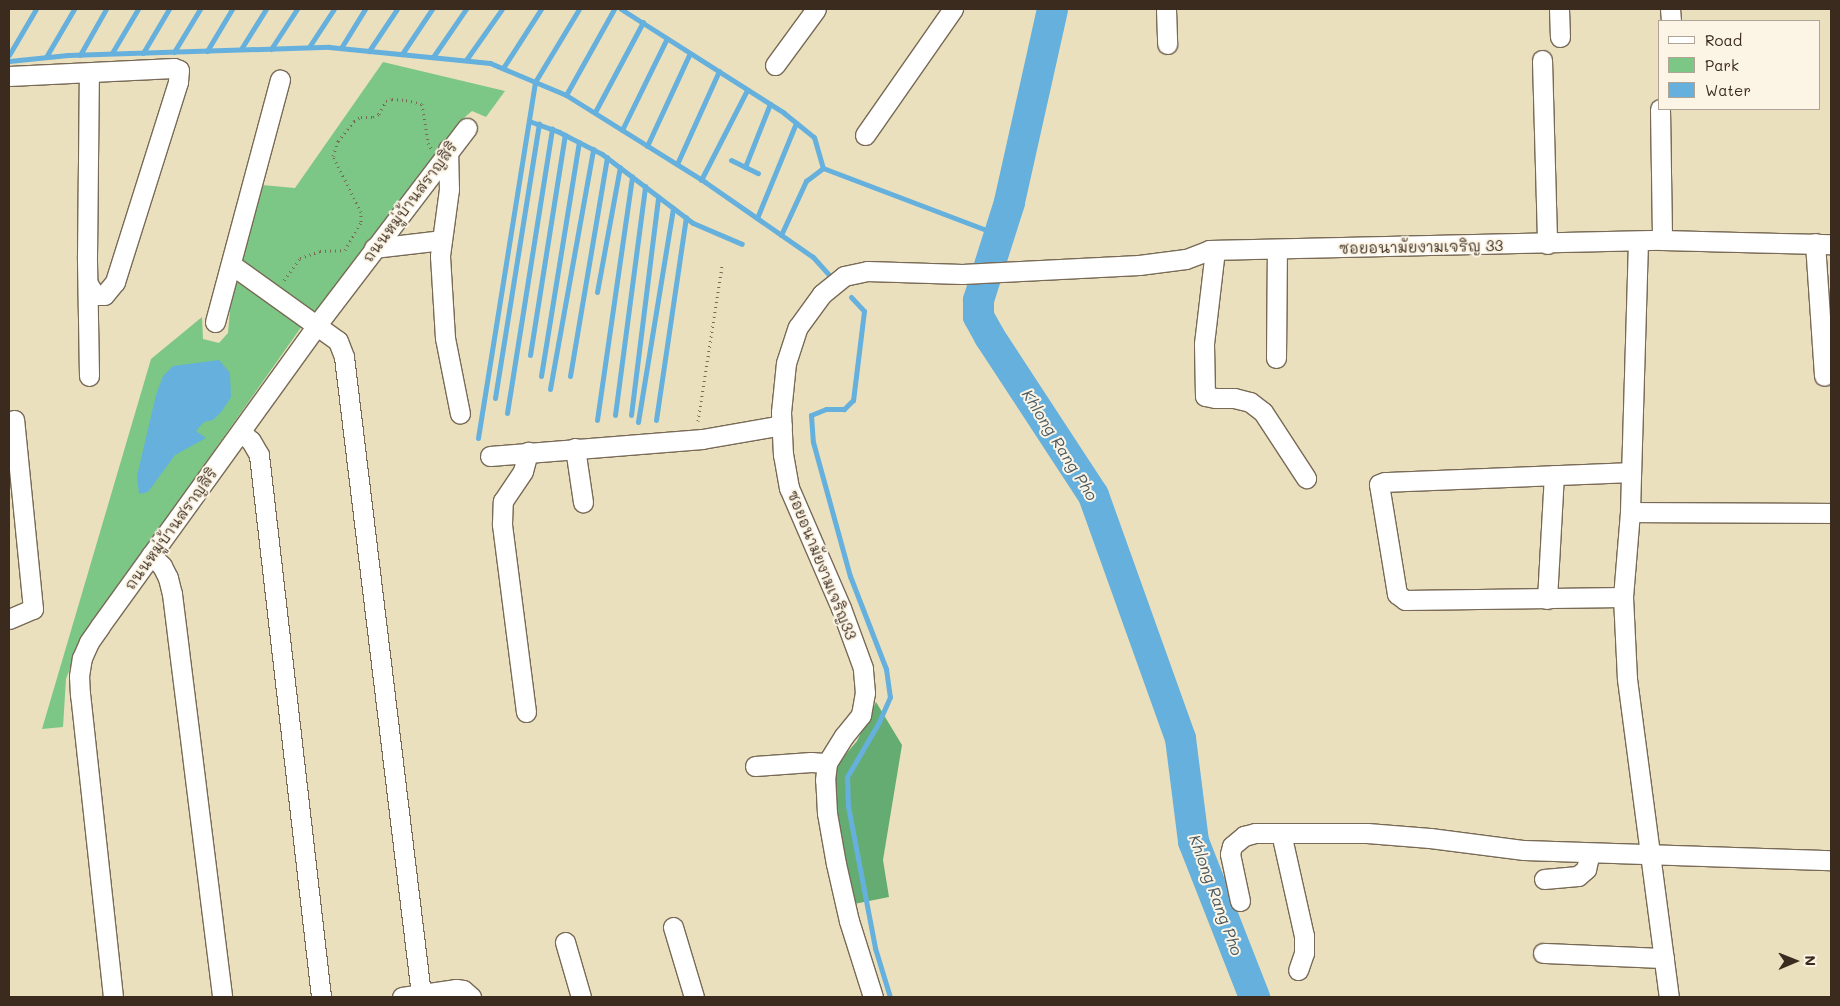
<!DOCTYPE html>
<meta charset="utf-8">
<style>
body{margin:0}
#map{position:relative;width:1840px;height:1006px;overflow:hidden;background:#eae0bd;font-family:Mali,"Playpen Sans Thai",sans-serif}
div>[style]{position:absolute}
.green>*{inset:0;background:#7cc785}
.forest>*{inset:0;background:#65ac72}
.water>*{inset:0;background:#65b0dd}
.stream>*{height:5px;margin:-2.5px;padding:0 2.5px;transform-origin:2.5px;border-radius:2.5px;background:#65b0dd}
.river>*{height:31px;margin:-15.5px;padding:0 15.5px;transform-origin:15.5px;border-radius:15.5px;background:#65b0dd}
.path>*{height:3px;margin-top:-1.5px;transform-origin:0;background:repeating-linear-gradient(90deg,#786a56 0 1px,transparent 0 5px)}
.roads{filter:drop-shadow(1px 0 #786a56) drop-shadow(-1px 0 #786a56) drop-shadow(0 1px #786a56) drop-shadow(0 -1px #786a56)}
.minor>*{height:19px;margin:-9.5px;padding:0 9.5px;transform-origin:9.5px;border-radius:9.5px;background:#fff}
span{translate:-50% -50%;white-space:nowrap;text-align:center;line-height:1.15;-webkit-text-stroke:4px #fcf5e5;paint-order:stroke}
.street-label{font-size:15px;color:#3b2a1e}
.water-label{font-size:16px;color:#4a5961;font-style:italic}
.frame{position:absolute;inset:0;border:10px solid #3b2a1e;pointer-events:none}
.legend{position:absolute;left:1658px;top:20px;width:162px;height:90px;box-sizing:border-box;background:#fcf5e5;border:1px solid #afa495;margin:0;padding:6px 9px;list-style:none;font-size:15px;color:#3b2a1e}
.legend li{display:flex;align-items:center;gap:10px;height:25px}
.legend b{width:25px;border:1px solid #afa495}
.north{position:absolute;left:1770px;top:936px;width:50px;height:50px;-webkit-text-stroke:4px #fcf5e5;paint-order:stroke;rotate:89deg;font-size:14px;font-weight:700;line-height:20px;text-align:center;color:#3b2a1e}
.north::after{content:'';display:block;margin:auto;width:18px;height:22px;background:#3b2a1e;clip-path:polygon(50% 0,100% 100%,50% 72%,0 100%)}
</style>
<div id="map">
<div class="green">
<div style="clip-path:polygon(383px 62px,505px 91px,486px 117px,472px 111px,465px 117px,328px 301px,302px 326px,80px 641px,66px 679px,63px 727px,42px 729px,151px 359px,202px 317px,203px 339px,219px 343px,228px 333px,231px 298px,262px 185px,295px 188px)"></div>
</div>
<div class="forest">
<div style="clip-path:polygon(876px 702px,902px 745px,883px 860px,889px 897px,854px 904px,834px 809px,835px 767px,857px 741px)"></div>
</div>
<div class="water">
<div style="clip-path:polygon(219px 360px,230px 373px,231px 397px,222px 411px,213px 420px,204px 422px,196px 431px,206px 438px,175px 455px,148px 492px,139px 494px,137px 476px,156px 395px,163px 376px,173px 366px)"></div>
</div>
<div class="stream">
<div style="left:621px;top:9px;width:193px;rotate:32.5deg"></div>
<div style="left:784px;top:113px;width:38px;rotate:39deg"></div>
<div style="left:814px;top:137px;width:32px;rotate:74deg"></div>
<div style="left:823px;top:168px;width:188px;rotate:20.8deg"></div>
<div style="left:309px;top:47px;width:45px;rotate:-56.7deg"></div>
<div style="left:341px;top:48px;width:46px;rotate:-58.4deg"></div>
<div style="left:241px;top:49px;width:47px;rotate:-58deg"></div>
<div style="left:271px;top:49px;width:48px;rotate:-57deg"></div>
<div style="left:207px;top:51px;width:49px;rotate:-59.2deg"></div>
<div style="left:369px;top:51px;width:50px;rotate:-56.3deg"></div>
<div style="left:174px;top:52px;width:50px;rotate:-58.8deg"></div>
<div style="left:112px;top:53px;width:51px;rotate:-59.4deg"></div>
<div style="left:143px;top:53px;width:51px;rotate:-59.4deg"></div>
<div style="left:402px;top:54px;width:54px;rotate:-56.3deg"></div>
<div style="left:9px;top:55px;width:53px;rotate:-59.6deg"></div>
<div style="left:80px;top:55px;width:53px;rotate:-60.5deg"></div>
<div style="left:46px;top:57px;width:56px;rotate:-59.7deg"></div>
<div style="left:433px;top:57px;width:58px;rotate:-55.5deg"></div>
<div style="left:466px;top:60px;width:62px;rotate:-54.8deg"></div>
<div style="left:9px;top:61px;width:59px;rotate:-5.8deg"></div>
<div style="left:68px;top:55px;width:261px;rotate:-1.8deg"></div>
<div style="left:329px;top:47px;width:162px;rotate:5.7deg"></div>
<div style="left:490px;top:63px;width:82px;rotate:22.8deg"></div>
<div style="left:566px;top:95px;width:164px;rotate:32deg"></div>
<div style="left:705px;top:182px;width:131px;rotate:34.8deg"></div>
<div style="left:813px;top:257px;width:25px;rotate:48deg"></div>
<div style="left:503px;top:68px;width:70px;rotate:-57.2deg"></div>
<div style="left:566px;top:95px;width:98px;rotate:-60.8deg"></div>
<div style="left:595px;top:112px;width:102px;rotate:-61.9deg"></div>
<div style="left:529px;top:121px;width:32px;rotate:20deg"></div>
<div style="left:559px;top:132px;width:48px;rotate:27.1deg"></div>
<div style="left:602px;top:154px;width:114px;rotate:37.2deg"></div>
<div style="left:693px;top:223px;width:53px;rotate:23.2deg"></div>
<div style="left:622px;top:130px;width:102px;rotate:-63.9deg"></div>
<div style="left:647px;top:146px;width:102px;rotate:-65.2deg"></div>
<div style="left:731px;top:160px;width:30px;rotate:26deg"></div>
<div style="left:677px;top:164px;width:102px;rotate:-65.7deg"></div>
<div style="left:745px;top:167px;width:68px;rotate:-68.4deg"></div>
<div style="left:701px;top:180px;width:101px;rotate:-62.9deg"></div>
<div style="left:757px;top:218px;width:103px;rotate:-67.7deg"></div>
<div style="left:781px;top:235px;width:60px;rotate:-65.2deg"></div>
<div style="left:806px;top:181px;width:21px;rotate:-37deg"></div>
<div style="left:597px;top:292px;width:127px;rotate:-79.6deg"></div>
<div style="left:851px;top:297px;width:19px;rotate:47deg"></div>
<div style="left:864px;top:311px;width:90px;rotate:97deg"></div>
<div style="left:853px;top:400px;width:13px;rotate:135deg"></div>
<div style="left:844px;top:409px;width:18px;rotate:180deg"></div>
<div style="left:826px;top:409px;width:16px;rotate:158deg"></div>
<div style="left:811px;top:415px;width:27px;rotate:86deg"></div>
<div style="left:813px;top:442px;width:139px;rotate:74.6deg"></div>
<div style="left:850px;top:576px;width:100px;rotate:68.8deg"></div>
<div style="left:886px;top:669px;width:28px;rotate:82deg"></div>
<div style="left:890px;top:697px;width:27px;rotate:114deg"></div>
<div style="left:879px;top:722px;width:64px;rotate:120.2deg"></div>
<div style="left:847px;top:777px;width:29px;rotate:88deg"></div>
<div style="left:848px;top:806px;width:145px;rotate:79.2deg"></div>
<div style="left:875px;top:948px;width:51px;rotate:73deg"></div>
<div style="left:530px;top:355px;width:223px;rotate:-81deg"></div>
<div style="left:541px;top:376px;width:237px;rotate:-80.8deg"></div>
<div style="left:570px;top:376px;width:222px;rotate:-80.4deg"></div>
<div style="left:550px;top:389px;width:244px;rotate:-79.8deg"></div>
<div style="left:495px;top:398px;width:278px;rotate:-80.9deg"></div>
<div style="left:507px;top:413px;width:288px;rotate:-81deg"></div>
<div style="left:615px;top:415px;width:231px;rotate:-82.5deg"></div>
<div style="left:631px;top:415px;width:220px;rotate:-82.9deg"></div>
<div style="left:597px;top:420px;width:246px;rotate:-81.8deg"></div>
<div style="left:656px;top:420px;width:205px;rotate:-81.6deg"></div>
<div style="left:638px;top:422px;width:217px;rotate:-80.7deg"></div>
<div style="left:478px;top:438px;width:361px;rotate:-80.9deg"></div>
<div style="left:535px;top:82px;width:85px;rotate:-58.9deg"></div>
</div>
<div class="river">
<div style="left:1052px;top:9px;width:198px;rotate:102.6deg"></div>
<div style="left:1009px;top:202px;width:103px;rotate:107.6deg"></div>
<div style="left:978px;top:300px;width:16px;rotate:90deg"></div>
<div style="left:978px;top:316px;width:23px;rotate:61deg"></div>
<div style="left:989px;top:336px;width:190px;rotate:56.8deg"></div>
<div style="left:1093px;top:495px;width:258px;rotate:70.3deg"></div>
<div style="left:1180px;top:738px;width:104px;rotate:82.8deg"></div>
<div style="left:1193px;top:841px;width:168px;rotate:68.6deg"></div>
</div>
<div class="path">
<div style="left:284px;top:280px;width:27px;rotate:-54deg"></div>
<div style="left:300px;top:258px;width:21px;rotate:-19deg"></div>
<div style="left:320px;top:251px;width:25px;rotate:-2deg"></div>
<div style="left:345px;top:250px;width:32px;rotate:-60deg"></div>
<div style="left:361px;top:222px;width:10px;rotate:-90deg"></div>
<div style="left:361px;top:212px;width:63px;rotate:-116.6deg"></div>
<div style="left:333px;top:156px;width:16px;rotate:-72deg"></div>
<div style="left:338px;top:141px;width:26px;rotate:-51deg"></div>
<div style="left:354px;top:121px;width:8px;rotate:-30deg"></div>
<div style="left:361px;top:117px;width:12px"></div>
<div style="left:373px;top:117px;width:7px;rotate:-27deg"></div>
<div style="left:379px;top:114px;width:15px;rotate:-62deg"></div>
<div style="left:386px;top:101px;width:6px;rotate:-18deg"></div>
<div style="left:392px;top:99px;width:14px;rotate:4deg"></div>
<div style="left:406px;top:100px;width:16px;rotate:14deg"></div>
<div style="left:422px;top:104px;width:39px;rotate:81deg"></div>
<div style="left:428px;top:143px;width:6px;rotate:59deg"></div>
<div style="left:698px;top:421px;width:157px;rotate:-81.2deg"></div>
</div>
<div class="roads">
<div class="minor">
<div style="left:1166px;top:9px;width:35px;rotate:88deg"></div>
<div style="left:1559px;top:9px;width:28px;rotate:88deg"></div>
<div style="left:1670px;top:9px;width:12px;rotate:85deg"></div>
<div style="left:1542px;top:60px;width:184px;rotate:88.4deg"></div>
<div style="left:775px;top:65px;width:69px;rotate:-53.8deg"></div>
<div style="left:9px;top:76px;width:165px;rotate:-2.8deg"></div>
<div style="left:174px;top:68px;width:5px;rotate:22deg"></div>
<div style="left:179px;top:70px;width:12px;rotate:95deg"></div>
<div style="left:178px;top:82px;width:210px;rotate:107.5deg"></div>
<div style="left:115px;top:282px;width:17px;rotate:130deg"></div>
<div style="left:104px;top:295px;width:9px;rotate:180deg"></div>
<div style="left:95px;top:295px;width:13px;rotate:-122deg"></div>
<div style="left:1660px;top:109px;width:131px;rotate:89.1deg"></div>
<div style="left:865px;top:135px;width:154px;rotate:-55.1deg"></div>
<div style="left:448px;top:149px;width:40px;rotate:88.6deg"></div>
<div style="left:449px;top:189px;width:68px;rotate:97.7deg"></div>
<div style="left:440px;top:256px;width:82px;rotate:86.5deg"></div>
<div style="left:445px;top:338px;width:77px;rotate:78.8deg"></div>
<div style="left:1638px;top:241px;width:271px;rotate:91.7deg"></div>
<div style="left:1630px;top:512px;width:85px;rotate:94.7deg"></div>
<div style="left:1623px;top:597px;width:82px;rotate:87.2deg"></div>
<div style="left:1627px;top:679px;width:321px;rotate:82.5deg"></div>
<div style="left:1815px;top:243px;width:133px;rotate:86.1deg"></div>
<div style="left:374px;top:248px;width:68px;rotate:-6.7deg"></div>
<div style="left:1215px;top:250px;width:95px;rotate:96.7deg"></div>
<div style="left:1204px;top:344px;width:52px;rotate:88.9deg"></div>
<div style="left:1205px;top:396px;width:10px;rotate:11deg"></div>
<div style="left:1215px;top:398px;width:19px"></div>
<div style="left:1234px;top:398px;width:16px;rotate:14deg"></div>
<div style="left:1250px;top:402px;width:16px;rotate:38deg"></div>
<div style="left:1263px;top:412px;width:79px;rotate:56.9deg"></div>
<div style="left:232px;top:265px;width:130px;rotate:35.6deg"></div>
<div style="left:338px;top:341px;width:17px;rotate:69deg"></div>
<div style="left:344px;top:357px;width:642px;rotate:83.11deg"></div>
<div style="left:215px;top:322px;width:251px;rotate:-75deg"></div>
<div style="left:1276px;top:358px;width:109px;rotate:-89.5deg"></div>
<div style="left:89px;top:376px;width:120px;rotate:-91deg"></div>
<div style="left:87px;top:256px;width:182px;rotate:-89.4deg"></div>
<div style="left:241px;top:432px;width:13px;rotate:42deg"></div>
<div style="left:251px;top:441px;width:16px;rotate:60deg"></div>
<div style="left:259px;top:455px;width:546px;rotate:83.47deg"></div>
<div style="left:575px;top:448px;width:55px;rotate:81.6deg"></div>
<div style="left:490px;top:456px;width:213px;rotate:-4.6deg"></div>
<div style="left:702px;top:439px;width:81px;rotate:-9.9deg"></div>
<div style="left:1630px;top:512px;width:201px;rotate:0.3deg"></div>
<div style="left:151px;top:555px;width:16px;rotate:45deg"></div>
<div style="left:162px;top:566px;width:13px;rotate:63deg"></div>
<div style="left:168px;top:578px;width:16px;rotate:76deg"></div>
<div style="left:172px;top:594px;width:406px;rotate:82.9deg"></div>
<div style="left:1623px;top:597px;width:218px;rotate:179.2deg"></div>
<div style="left:1405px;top:600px;width:10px;rotate:-143deg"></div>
<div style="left:1397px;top:594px;width:111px;rotate:-99.3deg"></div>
<div style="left:1379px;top:484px;width:6px;rotate:-18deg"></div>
<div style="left:1385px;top:482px;width:245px;rotate:-2.3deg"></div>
<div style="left:1547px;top:599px;width:124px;rotate:-86.8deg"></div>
<div style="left:9px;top:619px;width:26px;rotate:-23deg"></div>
<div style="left:33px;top:609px;width:190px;rotate:-95.7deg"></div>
<div style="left:526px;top:712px;width:190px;rotate:-97.3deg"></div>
<div style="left:502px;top:524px;width:23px;rotate:-88deg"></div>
<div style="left:503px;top:501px;width:36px;rotate:-56deg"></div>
<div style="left:523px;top:471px;width:20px;rotate:-75deg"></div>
<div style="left:755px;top:766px;width:56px;rotate:-4.1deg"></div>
<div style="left:811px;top:762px;width:16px;rotate:4deg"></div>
<div style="left:1281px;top:833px;width:106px;rotate:77.4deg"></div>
<div style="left:1304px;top:936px;width:17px;rotate:90deg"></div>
<div style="left:1304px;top:953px;width:18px;rotate:109deg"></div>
<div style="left:1544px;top:879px;width:34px;rotate:-5deg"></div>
<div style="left:1578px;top:876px;width:11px;rotate:-41deg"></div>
<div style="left:1586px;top:869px;width:16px;rotate:-76deg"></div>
<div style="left:1240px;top:901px;width:48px;rotate:-102deg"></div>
<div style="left:1230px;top:854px;width:8px;rotate:-76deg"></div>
<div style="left:1232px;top:846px;width:16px;rotate:-40deg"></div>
<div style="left:1244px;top:836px;width:11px;rotate:-15deg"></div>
<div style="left:1255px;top:833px;width:112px"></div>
<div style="left:1367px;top:833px;width:63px;rotate:4.5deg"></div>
<div style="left:1430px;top:838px;width:95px;rotate:7.3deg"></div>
<div style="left:1524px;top:850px;width:307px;rotate:1.9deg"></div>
<div style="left:673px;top:927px;width:73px;rotate:73.3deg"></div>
<div style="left:565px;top:942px;width:57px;rotate:73.8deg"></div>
<div style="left:1543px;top:953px;width:121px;rotate:2.4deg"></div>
<div style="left:113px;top:997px;width:304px;rotate:-96.2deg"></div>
<div style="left:80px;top:695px;width:19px;rotate:-93deg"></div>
<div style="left:79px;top:676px;width:18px;rotate:-81deg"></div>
<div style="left:82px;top:658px;width:17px;rotate:-66deg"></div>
<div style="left:89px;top:642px;width:19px;rotate:-55deg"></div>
<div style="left:100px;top:626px;width:370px;rotate:-54.2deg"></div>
<div style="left:316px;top:326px;width:249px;rotate:-52.7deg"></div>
<div style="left:402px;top:997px;width:55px;rotate:-8.4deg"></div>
<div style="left:456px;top:989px;width:7px;rotate:8deg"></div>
<div style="left:463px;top:990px;width:11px;rotate:41deg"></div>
<div style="left:873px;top:997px;width:80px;rotate:-107.5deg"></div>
<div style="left:849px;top:921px;width:58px;rotate:-102.8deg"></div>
<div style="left:836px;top:864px;width:52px;rotate:-100deg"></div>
<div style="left:827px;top:813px;width:33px;rotate:-93deg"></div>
<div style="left:825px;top:780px;width:17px;rotate:-83deg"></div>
<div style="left:827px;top:763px;width:32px;rotate:-58deg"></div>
<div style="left:844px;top:736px;width:27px;rotate:-51deg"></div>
<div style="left:861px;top:715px;width:22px;rotate:-80deg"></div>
<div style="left:865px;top:693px;width:25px;rotate:-95deg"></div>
<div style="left:863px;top:668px;width:64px;rotate:-110.1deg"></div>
<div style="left:841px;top:608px;width:131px;rotate:-113.4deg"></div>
<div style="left:789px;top:488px;width:34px;rotate:-100deg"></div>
<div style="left:783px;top:455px;width:43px;rotate:-92.7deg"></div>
<div style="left:781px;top:412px;width:49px;rotate:-84.2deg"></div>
<div style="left:786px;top:363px;width:38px;rotate:-72deg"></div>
<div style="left:798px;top:327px;width:41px;rotate:-54deg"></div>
<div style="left:822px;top:294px;width:28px;rotate:-39deg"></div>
<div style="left:844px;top:276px;width:24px;rotate:-12deg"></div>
<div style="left:867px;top:271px;width:95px;rotate:1.8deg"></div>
<div style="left:962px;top:274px;width:177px;rotate:-2.9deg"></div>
<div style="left:1139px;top:265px;width:47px;rotate:-7.3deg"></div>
<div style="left:1186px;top:259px;width:25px;rotate:-21deg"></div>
<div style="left:1209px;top:250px;width:453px;rotate:-1.3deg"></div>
<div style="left:1662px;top:240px;width:169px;rotate:1.4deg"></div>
</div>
</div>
<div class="street-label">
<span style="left:410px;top:202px;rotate:-53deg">ถนนหมู่บ้านสราญสิริ</span>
<span style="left:1421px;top:247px;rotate:-1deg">ซอยอนามัยงามเจริญ 33</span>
<span style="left:171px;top:529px;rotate:-54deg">ถนนหมู่บ้านสราญสิริ</span>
<span style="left:822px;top:565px;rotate:68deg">ซอยอนามัยงามเจริญ33</span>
</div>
<div class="water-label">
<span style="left:1060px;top:445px;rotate:58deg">Khlong Rang Pho</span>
<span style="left:1216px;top:895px;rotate:70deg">Khlong Rang Pho</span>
</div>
<div class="frame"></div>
<ul class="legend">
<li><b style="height:6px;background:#fff"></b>Road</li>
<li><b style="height:14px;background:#7cc785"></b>Park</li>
<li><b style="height:14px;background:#65b0dd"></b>Water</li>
</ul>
<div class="north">N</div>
</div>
